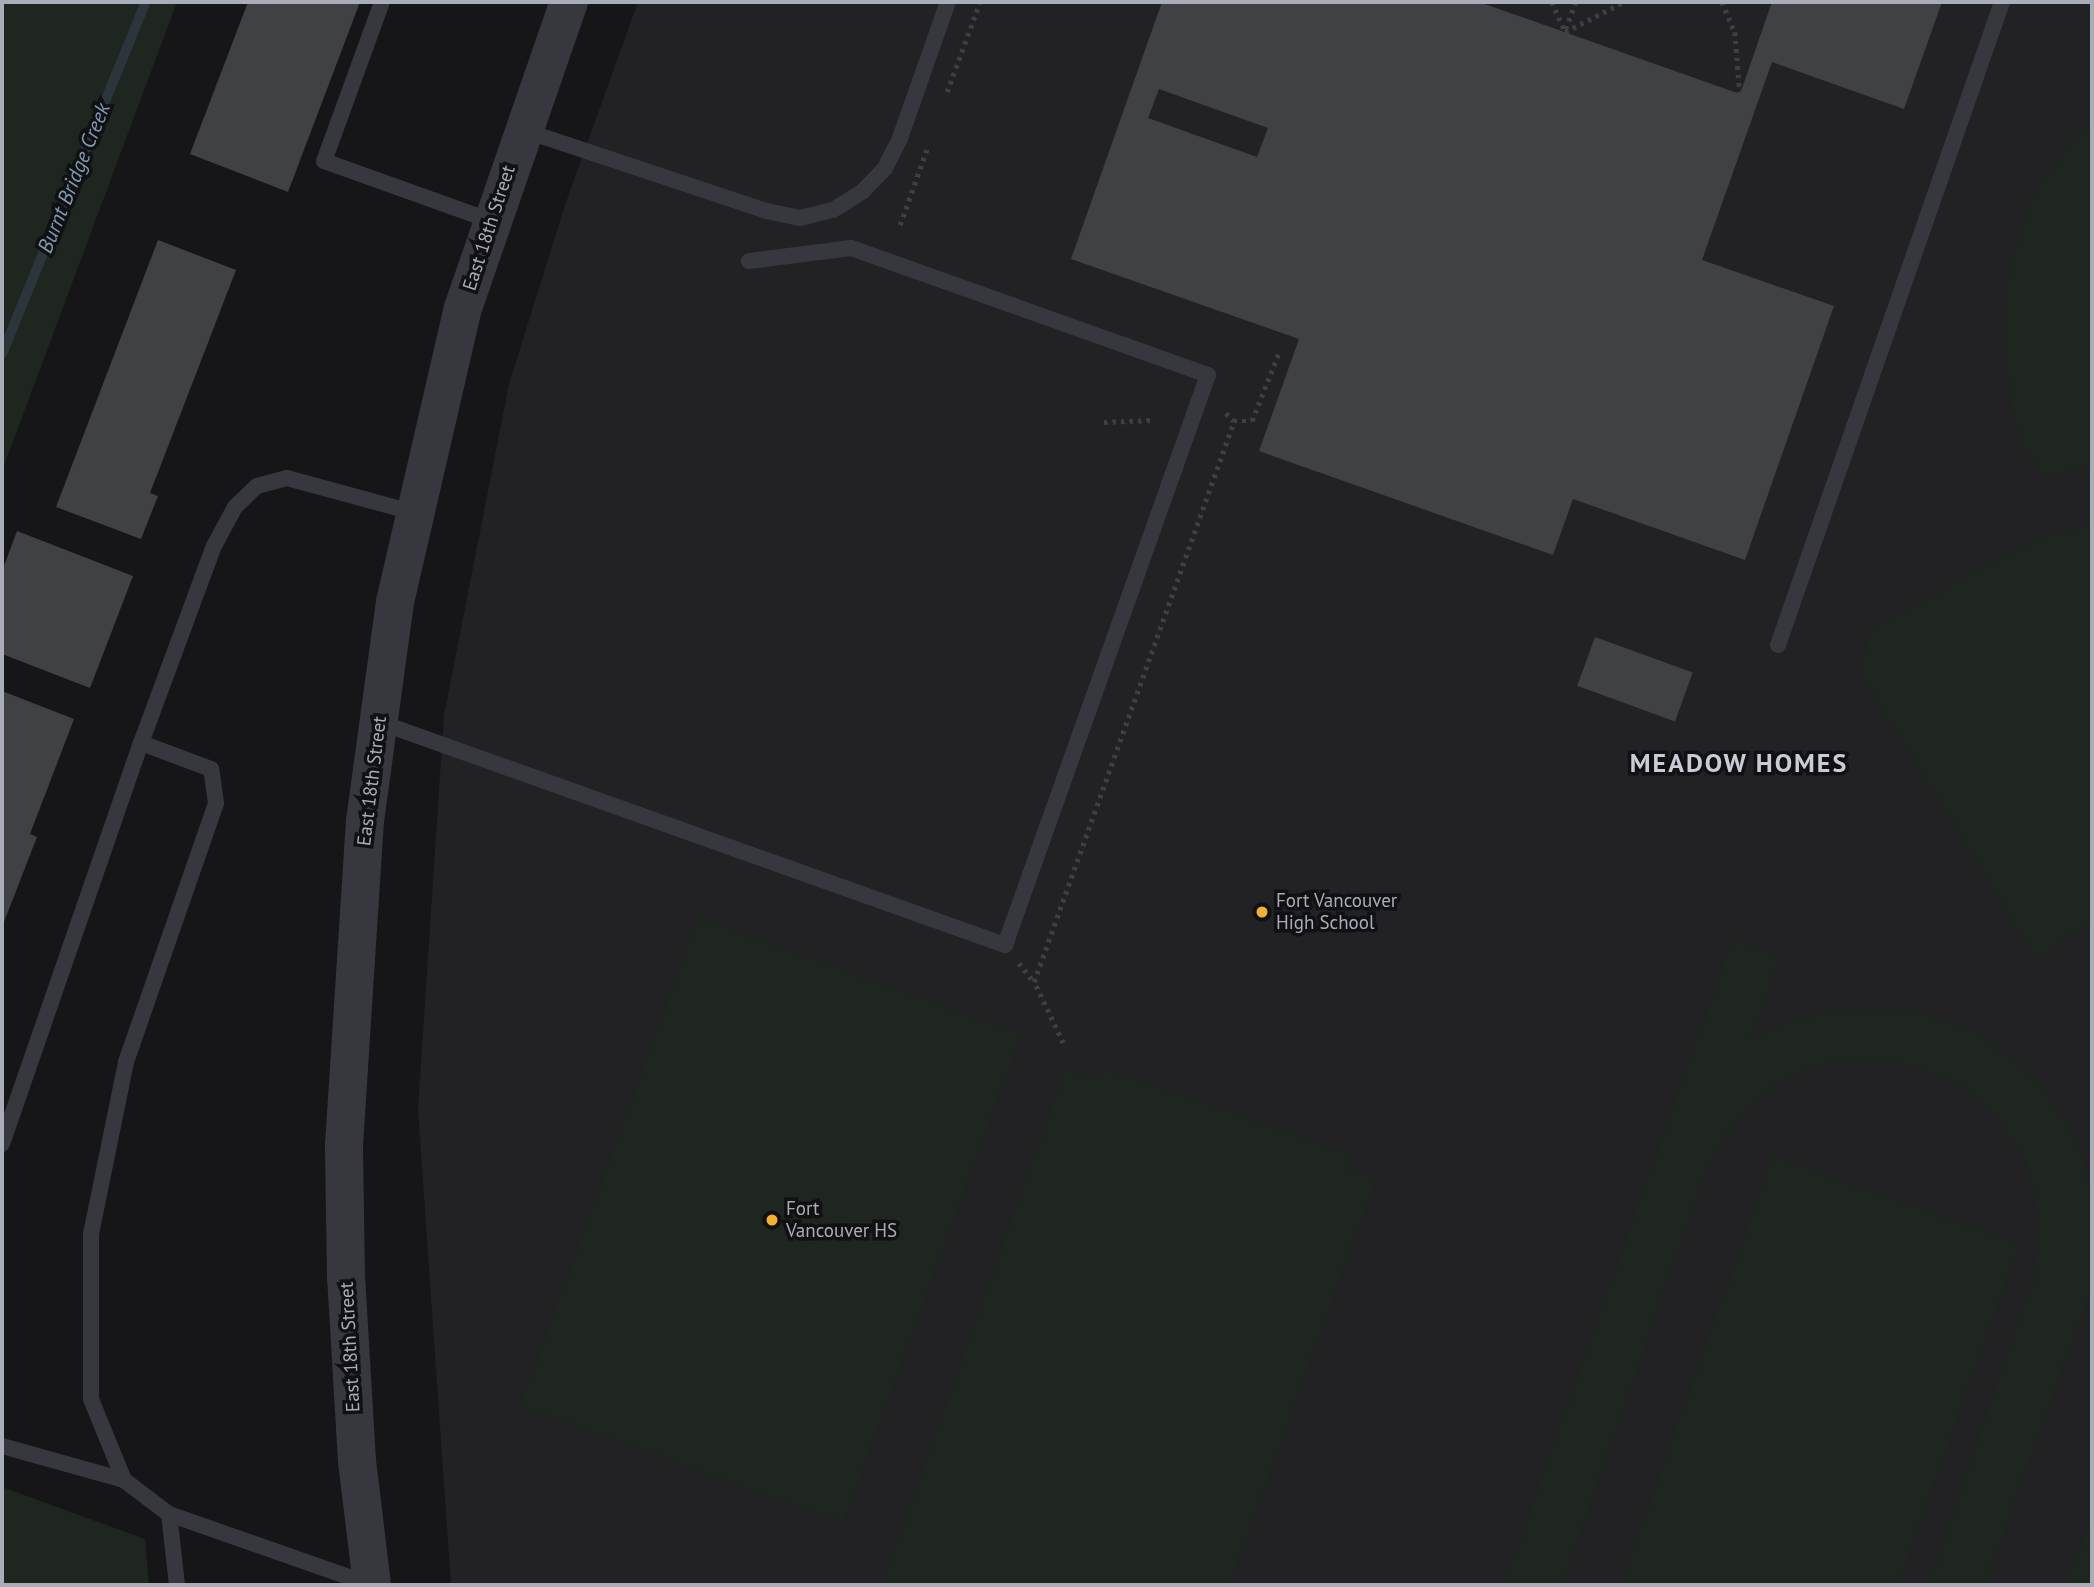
<!DOCTYPE html>
<style>
body{margin:0}
#map{position:relative;width:2094px;height:1587px;overflow:hidden;background:#161618;font-family:"PT Sans",sans-serif}
div>[style]{position:absolute}
.built>*{inset:0;background:#222225}
.green>*{inset:0;background:#1e261f;transform-origin:0 0}
.stream>*{height:10px;margin:-5px;padding:0 5px;transform-origin:5px;border-radius:5px;background:#2c353c}
.building>*{inset:0;background:#404145;transform-origin:0 0}
.path>*{height:4.5px;margin-top:-2.25px;transform-origin:0;background:repeating-linear-gradient(90deg,#3d3f44 0 3.5px,transparent 0 8.5px)}
.service>*{height:16px;margin:-8px;padding:0 8px;transform-origin:8px;border-radius:8px;background:#37383d}
.tertiary>*{height:38px;margin:-19px;padding:0 19px;transform-origin:19px;border-radius:19px;background:#37383d}
.dots>*{width:19px;height:19px;translate:-50% -50%;box-sizing:border-box;border:4px solid #111113;border-radius:50%}
span{translate:-50% -50%;white-space:nowrap;text-align:center;line-height:1.15;-webkit-text-stroke:7px #111113;paint-order:stroke}
.street-label{font-size:19px;color:#a8adb8}
.poi-label{font-size:19px;color:#a8adb8}
.left{translate:0 -50%;text-align:left}
.water-label{font-size:21px;color:#7f9bb3;font-style:italic}
.district-label{font-size:26px;color:#c9ccd4;font-weight:700;letter-spacing:2px}
.frame{position:absolute;inset:0;border:4px solid #a8adb8;pointer-events:none}
</style>
<div id="map">
<div class="built">
<div style="clip-path:polygon(638px 2px,2092px 2px,2092px 1585px,451px 1585px,418px 1109px,444px 715px,509px 384px,565px 205px)"></div>
</div>
<div class="green">
<div style="clip-path:polygon(2px 2px,177px 2px,2px 471px)"></div>
<div style="clip-path:polygon(2092px 123px,2092px 466px,2041px 477px,2017px 436px,2004px 351px,2007px 279px,2030px 199px,2071px 141px)"></div>
<div style="clip-path:polygon(2092px 524px,2092px 922px,2036px 959px,1859px 672px,1871px 629px,2035px 539px)"></div>
<div style="left:698px;top:917px;width:344px;height:520px;rotate:20deg"></div>
<div style="clip-path:polygon(1732px 939px,1780px 956px,1751px 1040px,1764px 1031px,1835px 1008px,1911px 1009px,1981px 1034px,2040px 1082px,2080px 1146px,2092px 1201px,2089px 1295px,1985px 1585px,1928px 1585px,2034px 1276px,2039px 1219px,2026px 1163px,1996px 1115px,1951px 1080px,1897px 1061px,1839px 1060px,1785px 1079px,1740px 1115px,1709px 1163px,1562px 1585px,1504px 1585px)"></div>
<div style="clip-path:polygon(1102px 1067px,1351px 1154px,1346px 1169px,1376px 1179px,1230px 1585px,882px 1585px,1065px 1069px,1097px 1080px)"></div>
<div style="clip-path:polygon(1773px 1156px,2020px 1244px,1898px 1585px,1620px 1585px)"></div>
<div style="clip-path:polygon(2px 1487px,145px 1539px,149px 1585px,2px 1585px)"></div>
<div style="clip-path:polygon(2092px 1514px,2092px 1585px,2065px 1585px)"></div>
</div>
<div class="stream">
<div style="left:2px;top:354px;width:380px;rotate:-67.8deg"></div>
</div>
<div class="building">
<div style="clip-path:polygon(248px 2px,360px 2px,288px 192px,190px 154px)"></div>
<div style="clip-path:polygon(evenodd,1162px 2px,1479px 2px,1740px 94px,1772px 2px,1942px 2px,1904px 109px,1772px 62px,1702px 260px,1834px 306px,1745px 560px,1573px 499px,1553px 555px,1259px 451px,1299px 339px,1071px 259px,1162px 2px,1159px 89px,1268px 128px,1257px 157px,1148px 118px,1159px 89px)"></div>
<div style="clip-path:polygon(158px 240px,236px 270px,150px 493px,158px 496px,141px 539px,56px 507px)"></div>
<div style="clip-path:polygon(17px 531px,133px 576px,90px 688px,2px 654px,2px 571px)"></div>
<div style="left:1595px;top:637px;width:104px;height:52px;rotate:20deg"></div>
<div style="clip-path:polygon(2px 691px,74px 719px,30px 834px,37px 837px,2px 927px)"></div>
</div>
<div class="path">
<div style="left:1552px;top:2px;width:32px;rotate:66deg"></div>
<div style="left:1576px;top:2px;width:32px;rotate:110deg"></div>
<div style="left:1565px;top:32px;width:65px;rotate:-27.3deg"></div>
<div style="left:1722px;top:2px;width:33px;rotate:67deg"></div>
<div style="left:1735px;top:32px;width:62px;rotate:85.4deg"></div>
<div style="left:947px;top:92px;width:96px;rotate:-69.9deg"></div>
<div style="left:900px;top:225px;width:84px;rotate:-70.5deg"></div>
<div style="left:1226px;top:413px;width:11px;rotate:45deg"></div>
<div style="left:1104px;top:422px;width:48px;rotate:-2.4deg"></div>
<div style="left:1019px;top:963px;width:23px;rotate:52deg"></div>
<div style="left:1063px;top:1043px;width:68px;rotate:-115.4deg"></div>
<div style="left:1034px;top:982px;width:596px;rotate:-70.38deg"></div>
<div style="left:1234px;top:421px;width:18px"></div>
<div style="left:1252px;top:421px;width:74px;rotate:-68.6deg"></div>
</div>
<div class="service">
<div style="left:382px;top:2px;width:169px;rotate:110deg"></div>
<div style="left:324px;top:161px;width:178px;rotate:19.7deg"></div>
<div style="left:523px;top:130px;width:257px;rotate:18.4deg"></div>
<div style="left:767px;top:211px;width:34px;rotate:12deg"></div>
<div style="left:800px;top:218px;width:34px;rotate:-14deg"></div>
<div style="left:833px;top:210px;width:34px;rotate:-32deg"></div>
<div style="left:862px;top:192px;width:33px;rotate:-46deg"></div>
<div style="left:885px;top:168px;width:34px;rotate:-63deg"></div>
<div style="left:900px;top:138px;width:144px;rotate:-70.6deg"></div>
<div style="left:1778px;top:645px;width:681px;rotate:-70.79deg"></div>
<div style="left:379px;top:722px;width:665px;rotate:19.61deg"></div>
<div style="left:1005px;top:945px;width:605px;rotate:-70.4deg"></div>
<div style="left:1208px;top:375px;width:379px;rotate:-160.4deg"></div>
<div style="left:851px;top:248px;width:103px;rotate:172.7deg"></div>
<div style="left:2px;top:1144px;width:424px;rotate:-70.9deg"></div>
<div style="left:141px;top:743px;width:210px;rotate:-69.7deg"></div>
<div style="left:214px;top:546px;width:44px;rotate:-61.7deg"></div>
<div style="left:235px;top:507px;width:30px;rotate:-44deg"></div>
<div style="left:257px;top:486px;width:31px;rotate:-15deg"></div>
<div style="left:287px;top:478px;width:134px;rotate:15.2deg"></div>
<div style="left:2px;top:1446px;width:127px;rotate:15.6deg"></div>
<div style="left:124px;top:1480px;width:56px;rotate:37.1deg"></div>
<div style="left:124px;top:1480px;width:87px;rotate:-112.2deg"></div>
<div style="left:91px;top:1399px;width:165px;rotate:-90deg"></div>
<div style="left:91px;top:1234px;width:176px;rotate:-78.5deg"></div>
<div style="left:126px;top:1062px;width:274px;rotate:-70.8deg"></div>
<div style="left:216px;top:803px;width:34px;rotate:-98deg"></div>
<div style="left:211px;top:769px;width:75px;rotate:-159.6deg"></div>
<div style="left:177px;top:1585px;width:71px;rotate:-96.4deg"></div>
<div style="left:169px;top:1514px;width:215px;rotate:19.3deg"></div>
</div>
<div class="tertiary">
<div style="left:372px;top:1585px;width:125px;rotate:-96.9deg"></div>
<div style="left:357px;top:1461px;width:184px;rotate:-93.4deg"></div>
<div style="left:346px;top:1277px;width:132px;rotate:-90.9deg"></div>
<div style="left:344px;top:1145px;width:325px;rotate:-86.3deg"></div>
<div style="left:365px;top:821px;width:221px;rotate:-82.2deg"></div>
<div style="left:395px;top:602px;width:302px;rotate:-77deg"></div>
<div style="left:463px;top:308px;width:324px;rotate:-70.9deg"></div>
</div>
<div class="dots">
<div style="left:1262px;top:912px;background:#f2b134"></div>
<div style="left:772px;top:1220px;background:#f2b134"></div>
</div>
<div class="street-label">
<span style="left:489px;top:228px;rotate:-72deg">East 18th Street</span>
<span style="left:372px;top:781px;rotate:-83deg">East 18th Street</span>
<span style="left:350px;top:1347px;rotate:-93deg">East 18th Street</span>
</div>
<div class="poi-label">
<span class="left" style="left:1276px;top:912px">Fort Vancouver<br>High School</span>
<span class="left" style="left:786px;top:1220px">Fort<br>Vancouver HS</span>
</div>
<div class="water-label">
<span style="left:74px;top:178px;rotate:-68deg">Burnt Bridge Creek</span>
</div>
<div class="district-label">
<span style="left:1739px;top:763px">MEADOW HOMES</span>
</div>
<div class="frame"></div>
</div>
